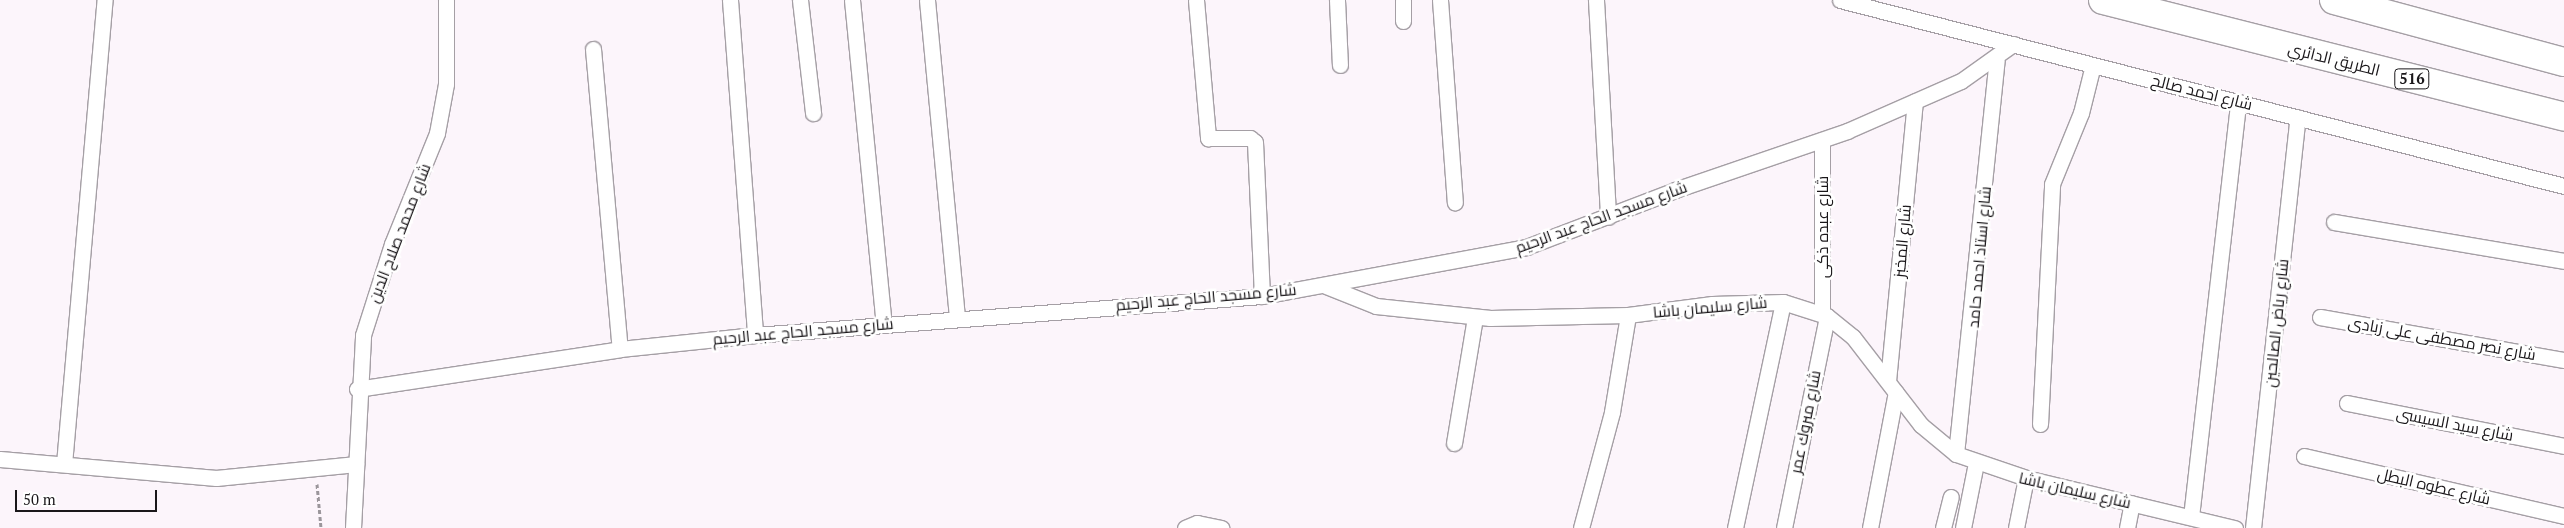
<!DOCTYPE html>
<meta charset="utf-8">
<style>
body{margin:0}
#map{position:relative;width:2564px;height:528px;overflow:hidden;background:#fcf5fb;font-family:"PT Serif",Cairo,serif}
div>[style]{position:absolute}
.path>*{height:3px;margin-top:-1.5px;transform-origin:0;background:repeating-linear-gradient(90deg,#9b969b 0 4px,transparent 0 6.5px)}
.roads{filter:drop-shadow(1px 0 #a59fa5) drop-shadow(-1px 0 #a59fa5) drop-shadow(0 1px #a59fa5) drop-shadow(0 -1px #a59fa5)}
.street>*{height:15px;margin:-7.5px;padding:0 7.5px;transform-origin:7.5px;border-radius:7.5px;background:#fff}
.highway>*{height:28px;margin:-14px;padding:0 14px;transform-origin:14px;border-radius:14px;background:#fff}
span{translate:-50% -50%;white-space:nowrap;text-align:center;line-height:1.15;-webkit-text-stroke:5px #fff;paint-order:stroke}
.shield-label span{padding:1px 4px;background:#fff;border:1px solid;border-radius:4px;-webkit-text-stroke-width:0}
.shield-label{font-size:15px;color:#1a171a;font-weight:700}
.street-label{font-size:16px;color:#1a171a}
.scale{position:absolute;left:15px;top:490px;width:142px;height:22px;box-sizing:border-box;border:2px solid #1a171a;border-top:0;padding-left:6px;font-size:15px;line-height:18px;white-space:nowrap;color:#1a171a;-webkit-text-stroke:4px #fff;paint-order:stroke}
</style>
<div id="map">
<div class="path">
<div style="left:317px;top:484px;width:44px;rotate:84.8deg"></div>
</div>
<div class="roads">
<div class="street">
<div style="left:730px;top:0;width:336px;rotate:85.7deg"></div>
<div style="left:800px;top:0;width:114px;rotate:83.4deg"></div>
<div style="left:852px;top:0;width:326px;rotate:84.4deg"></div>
<div style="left:927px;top:0;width:318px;rotate:84.6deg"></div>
<div style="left:1196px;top:0;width:139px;rotate:85deg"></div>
<div style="left:1208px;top:138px;width:42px"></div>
<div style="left:1250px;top:138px;width:6px;rotate:39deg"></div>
<div style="left:1255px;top:142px;width:154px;rotate:87.4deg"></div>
<div style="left:1337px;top:0;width:65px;rotate:87.4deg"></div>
<div style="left:1440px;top:0;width:203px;rotate:85.8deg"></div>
<div style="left:1596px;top:0;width:217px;rotate:86.8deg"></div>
<div style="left:1840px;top:0;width:748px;rotate:14.41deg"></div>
<div style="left:1403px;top:21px;width:21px;rotate:-90deg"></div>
<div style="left:593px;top:49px;width:301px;rotate:84.9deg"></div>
<div style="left:1822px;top:140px;width:174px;rotate:90deg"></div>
<div style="left:2334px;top:222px;width:233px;rotate:9.6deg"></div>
<div style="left:1326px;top:286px;width:54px;rotate:21.8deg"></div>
<div style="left:1376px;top:306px;width:115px;rotate:6deg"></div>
<div style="left:1490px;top:318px;width:138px;rotate:-1.2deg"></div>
<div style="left:1628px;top:315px;width:85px;rotate:-7.5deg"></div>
<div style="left:1712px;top:304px;width:71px;rotate:-1.6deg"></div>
<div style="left:1783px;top:302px;width:46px;rotate:17.7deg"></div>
<div style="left:1827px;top:316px;width:33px;rotate:39deg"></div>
<div style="left:1853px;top:337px;width:111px;rotate:52.3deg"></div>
<div style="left:1921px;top:425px;width:45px;rotate:39.6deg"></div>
<div style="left:1956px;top:454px;width:74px;rotate:18.9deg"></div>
<div style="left:2026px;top:478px;width:215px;rotate:13.5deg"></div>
<div style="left:2320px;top:317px;width:248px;rotate:10deg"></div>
<div style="left:1888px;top:381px;width:281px;rotate:-84.5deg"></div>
<div style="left:357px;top:389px;width:266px;rotate:-8.6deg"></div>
<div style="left:620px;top:349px;width:136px;rotate:-5.9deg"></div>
<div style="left:755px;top:335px;width:508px;rotate:-4.4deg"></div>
<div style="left:1262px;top:296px;width:269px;rotate:-10.5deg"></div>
<div style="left:1526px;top:247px;width:160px;rotate:-20.9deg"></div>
<div style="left:1675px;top:190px;width:182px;rotate:-18.9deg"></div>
<div style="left:1847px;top:131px;width:124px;rotate:-23.7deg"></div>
<div style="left:1961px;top:81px;width:64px;rotate:-35.4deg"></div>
<div style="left:2347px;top:403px;width:221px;rotate:11.2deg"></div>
<div style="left:2040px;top:424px;width:240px;rotate:-87.1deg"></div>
<div style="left:2052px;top:184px;width:77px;rotate:-67.8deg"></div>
<div style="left:2081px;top:113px;width:49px;rotate:-76deg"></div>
<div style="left:1454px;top:443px;width:127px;rotate:-80.5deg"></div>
<div style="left:1956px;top:454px;width:396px;rotate:-84.1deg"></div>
<div style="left:2304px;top:456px;width:267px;rotate:13deg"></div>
<div style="left:0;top:459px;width:217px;rotate:5deg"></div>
<div style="left:216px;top:478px;width:141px;rotate:-5.7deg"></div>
<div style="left:64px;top:464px;width:466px;rotate:-85deg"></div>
<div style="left:2191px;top:517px;width:418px;rotate:-83.5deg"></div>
<div style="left:353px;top:528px;width:193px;rotate:-87deg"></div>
<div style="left:363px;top:335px;width:96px;rotate:-72.3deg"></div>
<div style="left:392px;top:244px;width:120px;rotate:-67.9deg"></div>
<div style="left:437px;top:133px;width:50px;rotate:-79.6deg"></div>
<div style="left:446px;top:84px;width:84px;rotate:-90deg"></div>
<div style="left:1185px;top:528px;width:13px;rotate:-23deg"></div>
<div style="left:1197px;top:523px;width:25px;rotate:12deg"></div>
<div style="left:1581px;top:528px;width:120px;rotate:-75deg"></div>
<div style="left:1612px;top:412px;width:98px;rotate:-80.6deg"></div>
<div style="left:1735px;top:528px;width:231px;rotate:-78deg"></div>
<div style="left:1784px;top:528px;width:216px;rotate:-78.5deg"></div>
<div style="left:1870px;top:528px;width:138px;rotate:-79.2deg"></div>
<div style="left:1943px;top:528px;width:32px;rotate:-76deg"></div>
<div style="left:1963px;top:528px;width:66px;rotate:-78.7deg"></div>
<div style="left:2016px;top:528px;width:51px;rotate:-78.7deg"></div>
<div style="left:2127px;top:528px;width:25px;rotate:-79deg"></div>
<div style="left:2253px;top:528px;width:413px;rotate:-83.8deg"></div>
</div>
<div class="highway">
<div style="left:2103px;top:0;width:476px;rotate:14.2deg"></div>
<div style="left:2334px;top:0;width:238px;rotate:15.1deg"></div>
</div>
</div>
<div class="shield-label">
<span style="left:2412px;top:79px">516</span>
</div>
<div class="street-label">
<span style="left:2334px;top:59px;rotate:14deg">الطريق الدائري</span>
<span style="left:2202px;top:92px;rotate:14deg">شارع احمد صالح</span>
<span style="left:1601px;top:217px;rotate:-20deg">شارع مسجد الحاج عبد الرحيم</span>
<span style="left:1822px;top:227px;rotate:-90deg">شارع عبده ذكى</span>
<span style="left:399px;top:233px;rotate:-69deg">شارع محمد صلاح الدين</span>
<span style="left:1902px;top:241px;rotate:-85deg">شارع المخبز</span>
<span style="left:1979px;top:257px;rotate:-85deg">شارع استاذ احمد حامد</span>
<span style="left:1206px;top:297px;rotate:-5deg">شارع مسجد الحاج عبد الرحيم</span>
<span style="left:1710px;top:307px;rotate:-5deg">شارع سليمان باشا</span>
<span style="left:2276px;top:323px;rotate:-84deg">شارع رياض الصالحين</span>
<span style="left:803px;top:331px;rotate:-5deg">شارع مسجد الحاج عبد الرحيم</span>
<span style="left:2442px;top:338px;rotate:10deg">شارع نصر مصطفى على زبادى</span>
<span style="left:1805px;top:422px;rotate:-79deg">شارع مبروك عمر</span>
<span style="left:2455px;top:424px;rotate:11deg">شارع سيد السيسى</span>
<span style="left:2434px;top:486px;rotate:13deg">شارع عطوه البطل</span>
<span style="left:2075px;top:490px;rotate:13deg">شارع سليمان باشا</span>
</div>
<div class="scale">50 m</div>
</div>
